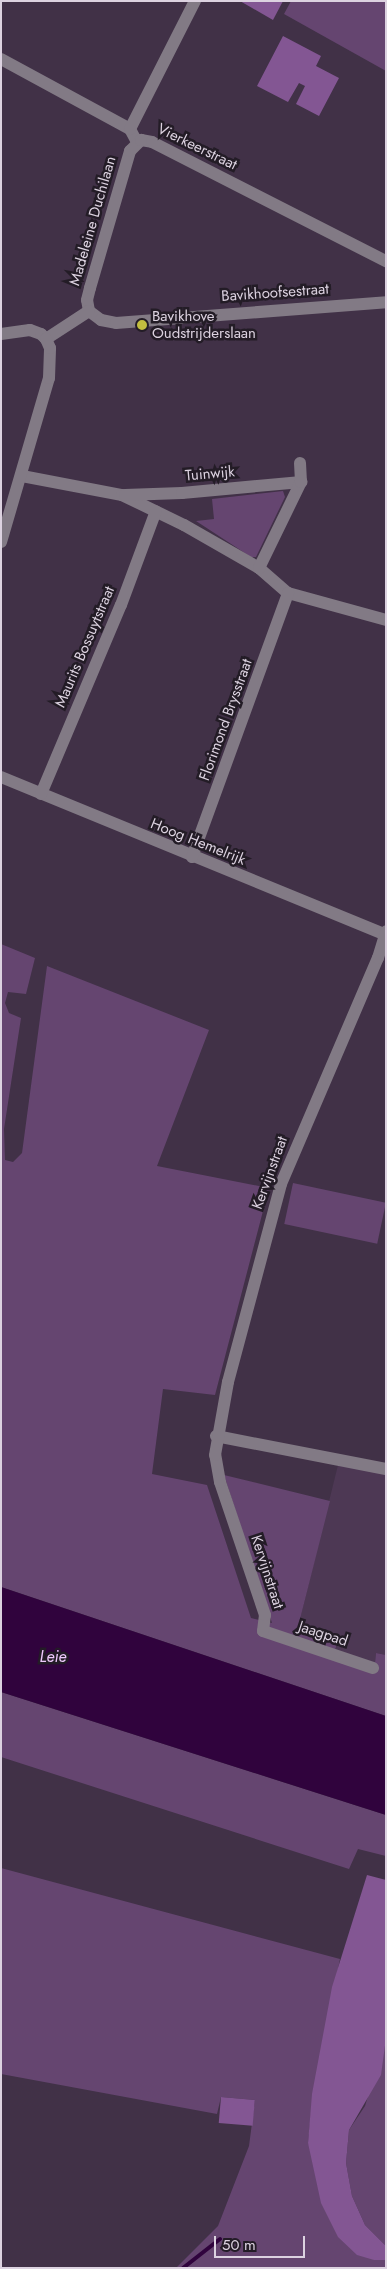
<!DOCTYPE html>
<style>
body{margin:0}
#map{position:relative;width:387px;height:2269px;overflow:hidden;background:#413147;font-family:Jost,sans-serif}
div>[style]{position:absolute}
.built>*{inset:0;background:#4d3854}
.green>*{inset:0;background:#654570;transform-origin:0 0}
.forest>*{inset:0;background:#835693;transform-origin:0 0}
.water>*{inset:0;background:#30033d}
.stream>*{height:4px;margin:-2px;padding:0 2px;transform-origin:2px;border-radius:2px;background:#30033d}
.minor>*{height:12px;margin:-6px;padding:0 6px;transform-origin:6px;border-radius:6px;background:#827a85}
.dots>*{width:14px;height:14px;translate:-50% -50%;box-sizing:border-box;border:2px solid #231c26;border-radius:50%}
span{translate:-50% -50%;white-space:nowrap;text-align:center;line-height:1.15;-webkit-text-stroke:5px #231c26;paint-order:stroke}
.street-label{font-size:15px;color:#dcd2e0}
.poi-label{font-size:15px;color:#dcd2e0}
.left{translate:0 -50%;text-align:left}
.water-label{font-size:16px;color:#eec8fc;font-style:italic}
.frame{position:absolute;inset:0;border:2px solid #dcd2e0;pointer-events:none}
.scale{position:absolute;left:214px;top:2236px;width:91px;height:22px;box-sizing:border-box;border:2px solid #dcd2e0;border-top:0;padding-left:6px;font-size:15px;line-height:18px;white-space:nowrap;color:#dcd2e0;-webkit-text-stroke:4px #231c26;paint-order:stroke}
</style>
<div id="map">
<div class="built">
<div style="clip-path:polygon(338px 1465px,386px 1473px,386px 1655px,376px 1653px,375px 1664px,335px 1651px,337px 1645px,297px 1631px)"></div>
</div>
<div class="green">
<div style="clip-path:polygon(291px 1px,386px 1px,386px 71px,284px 14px)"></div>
<div style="clip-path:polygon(283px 491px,285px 497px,256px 557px,251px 557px,196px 521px,214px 519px,212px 499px)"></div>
<div style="clip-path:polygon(1px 944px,35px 958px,26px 994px,8px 992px,5px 1003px,9px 1013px,21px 1018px,4px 1129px,5px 1160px,13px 1162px,22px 1153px,47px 966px,209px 1030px,157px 1166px,269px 1188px,215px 1395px,163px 1389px,152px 1474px,207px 1485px,251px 1618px,272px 1623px,224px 1475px,330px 1501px,297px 1631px,337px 1644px,335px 1650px,375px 1663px,376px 1653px,386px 1655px,386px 1716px,1px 1587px)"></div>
<div style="left:293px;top:1183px;width:95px;height:42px;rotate:12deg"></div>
<div style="clip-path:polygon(1px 1692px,386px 1815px,386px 1856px,358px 1849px,349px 1869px,1px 1757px)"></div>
<div style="clip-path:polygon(1px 1868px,340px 1959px,313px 2094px,308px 2143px,374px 2260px,386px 2260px,386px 2268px,176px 2268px,218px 2226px,249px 2146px,255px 2100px,221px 2097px,217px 2114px,1px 2074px)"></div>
<div style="clip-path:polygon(386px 2038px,386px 2246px,365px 2225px,352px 2196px,346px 2163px,349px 2130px,365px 2106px)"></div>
</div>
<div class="forest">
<div style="clip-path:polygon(240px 1px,283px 1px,273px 20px)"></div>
<div style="clip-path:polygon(283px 36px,321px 56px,316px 66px,339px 78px,319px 116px,296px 104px,305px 86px,299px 83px,288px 102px,257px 86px)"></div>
<div style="clip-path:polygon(367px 1875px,386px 1880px,386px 2038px,381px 2075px,349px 2130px,346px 2163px,352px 2196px,365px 2225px,386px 2246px,386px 2260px,374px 2260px,357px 2255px,338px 2237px,321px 2203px,308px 2143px,312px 2094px,332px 1987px)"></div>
<div style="left:221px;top:2097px;width:34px;height:26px;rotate:5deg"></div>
</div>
<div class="water">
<div style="clip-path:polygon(1px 1587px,386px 1716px,386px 1815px,1px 1692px)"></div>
</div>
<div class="stream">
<div style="left:183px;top:2268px;width:47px;rotate:-38.1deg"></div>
</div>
<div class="minor">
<div style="left:1px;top:59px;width:147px;rotate:28.5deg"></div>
<div style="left:130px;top:129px;width:15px;rotate:62deg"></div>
<div style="left:130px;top:129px;width:144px;rotate:-63.1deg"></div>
<div style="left:89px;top:311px;width:11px;rotate:-100deg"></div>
<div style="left:87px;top:300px;width:12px;rotate:-76deg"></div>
<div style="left:90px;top:288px;width:143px;rotate:-73.7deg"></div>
<div style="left:130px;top:151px;width:16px;rotate:-45deg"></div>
<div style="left:141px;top:140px;width:11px;rotate:10deg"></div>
<div style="left:152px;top:142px;width:263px;rotate:27deg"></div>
<div style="left:89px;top:311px;width:15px;rotate:37deg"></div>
<div style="left:101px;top:320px;width:15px;rotate:11deg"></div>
<div style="left:116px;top:323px;width:271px;rotate:-4.4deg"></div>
<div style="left:1px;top:334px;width:29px;rotate:-8deg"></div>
<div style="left:30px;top:330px;width:12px;rotate:20deg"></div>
<div style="left:41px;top:334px;width:7px;rotate:45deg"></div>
<div style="left:46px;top:339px;width:51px;rotate:-33.1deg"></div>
<div style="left:22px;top:476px;width:102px;rotate:10.8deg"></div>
<div style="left:122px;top:495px;width:69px;rotate:25.8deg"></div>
<div style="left:184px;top:525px;width:86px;rotate:29.8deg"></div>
<div style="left:259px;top:568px;width:38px;rotate:41deg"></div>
<div style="left:288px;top:593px;width:102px;rotate:15.4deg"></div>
<div style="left:125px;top:495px;width:57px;rotate:-2deg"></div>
<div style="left:182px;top:493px;width:120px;rotate:-5.3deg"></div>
<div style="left:1px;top:542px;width:171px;rotate:-73.7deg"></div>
<div style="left:49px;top:378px;width:30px;rotate:-88deg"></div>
<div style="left:50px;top:348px;width:10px;rotate:-114deg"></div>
<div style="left:259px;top:568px;width:96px;rotate:-64deg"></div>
<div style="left:301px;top:482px;width:19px;rotate:-93deg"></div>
<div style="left:1px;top:777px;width:416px;rotate:22.3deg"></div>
<div style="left:41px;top:794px;width:205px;rotate:-67.1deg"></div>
<div style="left:121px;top:605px;width:100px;rotate:-69.6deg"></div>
<div style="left:192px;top:857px;width:281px;rotate:-70deg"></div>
<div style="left:216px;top:1436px;width:173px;rotate:11deg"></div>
<div style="left:373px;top:1668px;width:116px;rotate:-161.4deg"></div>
<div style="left:263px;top:1631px;width:16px;rotate:-83deg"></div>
<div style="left:265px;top:1615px;width:140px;rotate:-108.7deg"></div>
<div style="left:220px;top:1482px;width:27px;rotate:-100deg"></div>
<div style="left:215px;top:1455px;width:74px;rotate:-79.9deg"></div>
<div style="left:228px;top:1382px;width:205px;rotate:-75deg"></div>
<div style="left:281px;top:1184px;width:246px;rotate:-66.8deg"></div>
<div style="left:378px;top:958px;width:28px;rotate:-73deg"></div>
</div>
<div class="dots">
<div style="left:142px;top:325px;background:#c2bd3f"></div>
</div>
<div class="street-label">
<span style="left:197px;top:147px;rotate:26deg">Vierkeerstraat</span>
<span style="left:93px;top:221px;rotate:-74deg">Madeleine Duchilaan</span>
<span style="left:275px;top:293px;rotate:-4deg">Bavikhoofsestraat</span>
<span style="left:210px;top:474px;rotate:-5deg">Tuinwijk</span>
<span style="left:85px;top:647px;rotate:-67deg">Maurits Bossuytstraat</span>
<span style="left:226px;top:720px;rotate:-70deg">Florimond Brysstraat</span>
<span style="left:198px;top:842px;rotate:22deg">Hoog Hemelrijk</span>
<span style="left:270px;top:1173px;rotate:-70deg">Kervijnstraat</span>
<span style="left:267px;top:1572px;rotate:72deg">Kervijnstraat</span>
<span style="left:323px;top:1634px;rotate:18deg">Jaagpad</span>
</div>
<div class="poi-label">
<span class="left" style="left:152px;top:325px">Bavikhove<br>Oudstrijderslaan</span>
</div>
<div class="water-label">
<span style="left:53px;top:1657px">Leie</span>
</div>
<div class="frame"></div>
<div class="scale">50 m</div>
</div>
